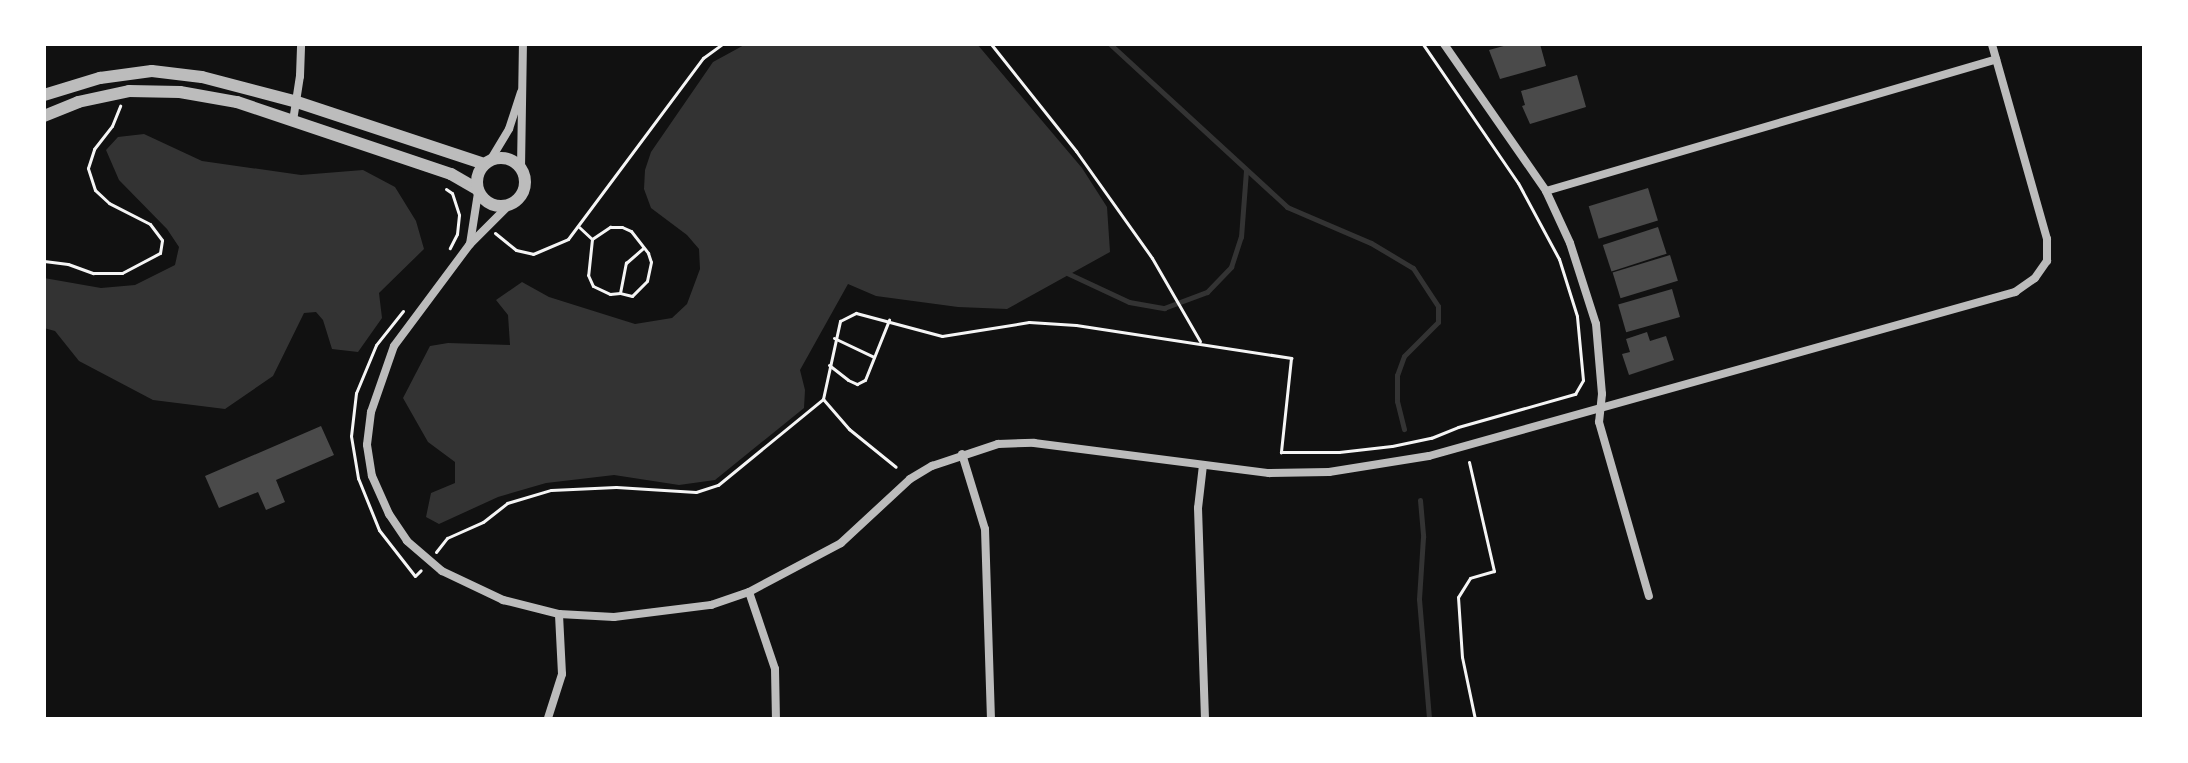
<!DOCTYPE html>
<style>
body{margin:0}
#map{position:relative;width:2188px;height:763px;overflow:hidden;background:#111;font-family:"Golos Text",sans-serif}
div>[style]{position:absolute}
.water>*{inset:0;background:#333}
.stream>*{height:5px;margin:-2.5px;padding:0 2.5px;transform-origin:2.5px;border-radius:2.5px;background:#333}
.building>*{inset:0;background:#4a4a4a;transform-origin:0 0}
.path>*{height:3px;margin:-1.5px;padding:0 1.5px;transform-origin:1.5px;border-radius:1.5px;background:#f5f5f5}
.minor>*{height:8px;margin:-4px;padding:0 4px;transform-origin:4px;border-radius:4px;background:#bcbcbc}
.tertiary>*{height:12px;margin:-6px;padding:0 6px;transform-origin:6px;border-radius:6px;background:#bcbcbc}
.tertiary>.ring{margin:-6px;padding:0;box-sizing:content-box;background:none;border:12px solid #bcbcbc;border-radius:50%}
span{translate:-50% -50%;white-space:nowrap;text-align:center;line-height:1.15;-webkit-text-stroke:6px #fff;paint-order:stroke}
.frame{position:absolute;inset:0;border:46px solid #fff;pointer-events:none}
</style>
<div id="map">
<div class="water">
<div style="clip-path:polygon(746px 44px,977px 44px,1082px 168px,1107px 207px,1110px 252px,1007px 309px,958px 307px,876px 296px,848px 284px,800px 370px,805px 390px,804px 408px,715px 480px,679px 485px,614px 475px,546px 483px,498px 497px,439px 524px,426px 517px,431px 493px,455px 483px,455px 462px,428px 442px,403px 398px,430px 346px,448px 343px,510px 345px,508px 315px,496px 300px,522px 282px,549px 297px,635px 324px,672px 318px,687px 304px,700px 269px,699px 249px,687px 235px,651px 208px,644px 189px,645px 170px,651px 152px,713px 62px)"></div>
<div style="clip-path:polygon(144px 134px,202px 161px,301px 175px,363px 170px,395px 187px,416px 221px,424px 249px,379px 293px,382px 318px,358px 352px,332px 349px,323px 320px,316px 312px,304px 313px,273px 376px,225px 409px,153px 400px,79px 361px,55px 331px,44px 328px,44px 278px,101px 288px,135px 285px,175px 265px,179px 247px,167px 229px,119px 180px,106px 150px,118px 137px)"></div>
</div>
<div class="stream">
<div style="left:1110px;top:44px;width:241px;rotate:42.6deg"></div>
<div style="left:1287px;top:207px;width:91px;rotate:23.2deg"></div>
<div style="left:1371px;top:243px;width:49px;rotate:30.8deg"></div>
<div style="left:1413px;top:268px;width:45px;rotate:56.7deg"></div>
<div style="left:1438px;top:306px;width:16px;rotate:90deg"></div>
<div style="left:1438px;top:322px;width:48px;rotate:135deg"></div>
<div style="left:1404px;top:356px;width:20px;rotate:110deg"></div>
<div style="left:1397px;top:375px;width:26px;rotate:90deg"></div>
<div style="left:1397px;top:401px;width:29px;rotate:76deg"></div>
<div style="left:1067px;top:273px;width:68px;rotate:25.1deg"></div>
<div style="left:1129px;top:302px;width:36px;rotate:10deg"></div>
<div style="left:1164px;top:308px;width:46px;rotate:-20.4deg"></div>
<div style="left:1207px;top:292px;width:35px;rotate:-46deg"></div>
<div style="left:1231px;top:267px;width:32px;rotate:-72deg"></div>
<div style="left:1241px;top:237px;width:67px;rotate:-85.7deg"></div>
<div style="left:1420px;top:500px;width:37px;rotate:85deg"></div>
<div style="left:1423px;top:537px;width:62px;rotate:93.7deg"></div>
<div style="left:1419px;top:599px;width:120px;rotate:85.2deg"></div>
</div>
<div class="building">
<div style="clip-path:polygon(1511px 44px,1540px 44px,1546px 66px,1500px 79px,1489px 50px)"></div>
<div style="clip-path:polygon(1577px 75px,1586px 107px,1530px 124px,1522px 106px,1525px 105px,1521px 91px)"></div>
<div style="left:1648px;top:188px;width:34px;height:62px;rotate:73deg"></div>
<div style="left:1658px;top:227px;width:28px;height:58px;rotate:72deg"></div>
<div style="left:1670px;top:255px;width:27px;height:60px;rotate:73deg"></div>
<div style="left:1672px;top:289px;width:29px;height:56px;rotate:74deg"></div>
<div style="clip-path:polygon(1647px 332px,1650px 341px,1666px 336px,1674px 360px,1629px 375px,1622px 354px,1630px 352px,1626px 339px)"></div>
<div style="clip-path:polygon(321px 426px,334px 455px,276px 480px,285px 502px,266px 510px,258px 492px,219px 508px,205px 476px)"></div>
</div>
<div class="path">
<div style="left:991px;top:44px;width:137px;rotate:51.5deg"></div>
<div style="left:1076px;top:151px;width:131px;rotate:54.6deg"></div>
<div style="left:1152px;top:258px;width:96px;rotate:60deg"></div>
<div style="left:446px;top:189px;width:7px;rotate:34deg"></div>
<div style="left:452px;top:193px;width:23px;rotate:72deg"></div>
<div style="left:459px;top:215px;width:19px;rotate:96deg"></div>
<div style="left:457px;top:234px;width:16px;rotate:117deg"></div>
<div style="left:579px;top:227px;width:18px;rotate:43deg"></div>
<div style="left:592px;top:239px;width:22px;rotate:-34deg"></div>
<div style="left:610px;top:227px;width:12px"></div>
<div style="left:622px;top:227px;width:10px;rotate:24deg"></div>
<div style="left:631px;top:231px;width:28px;rotate:52deg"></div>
<div style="left:648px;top:253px;width:9px;rotate:72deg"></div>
<div style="left:651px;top:262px;width:19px;rotate:102deg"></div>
<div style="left:647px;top:281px;width:21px;rotate:135deg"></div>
<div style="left:632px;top:296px;width:12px;rotate:-166deg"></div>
<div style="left:495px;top:233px;width:27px;rotate:39deg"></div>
<div style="left:516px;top:250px;width:17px;rotate:13deg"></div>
<div style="left:533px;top:254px;width:38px;rotate:-23deg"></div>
<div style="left:568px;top:239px;width:226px;rotate:-53.3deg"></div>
<div style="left:703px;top:58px;width:24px;rotate:-36deg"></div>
<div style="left:592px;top:239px;width:36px;rotate:96deg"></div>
<div style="left:588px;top:275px;width:12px;rotate:66deg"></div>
<div style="left:593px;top:286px;width:19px;rotate:25deg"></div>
<div style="left:610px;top:294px;width:10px;rotate:-6deg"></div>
<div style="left:620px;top:293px;width:31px;rotate:-79deg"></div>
<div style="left:626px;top:263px;width:23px;rotate:-41deg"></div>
<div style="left:44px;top:261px;width:24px;rotate:7deg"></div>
<div style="left:68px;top:264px;width:27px;rotate:20deg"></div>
<div style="left:93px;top:273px;width:29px"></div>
<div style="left:122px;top:273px;width:43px;rotate:-27.8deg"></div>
<div style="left:160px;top:253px;width:13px;rotate:-81deg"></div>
<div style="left:162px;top:240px;width:20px;rotate:-127deg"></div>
<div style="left:150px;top:224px;width:46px;rotate:-152.9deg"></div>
<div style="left:109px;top:203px;width:19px;rotate:-137deg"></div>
<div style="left:95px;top:190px;width:23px;rotate:-108deg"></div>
<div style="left:88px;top:168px;width:20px;rotate:-72deg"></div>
<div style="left:94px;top:149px;width:29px;rotate:-52deg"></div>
<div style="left:112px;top:126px;width:22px;rotate:-68deg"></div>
<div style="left:403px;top:311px;width:43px;rotate:128.5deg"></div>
<div style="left:376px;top:345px;width:52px;rotate:112.6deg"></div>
<div style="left:356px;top:393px;width:43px;rotate:96.6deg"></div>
<div style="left:351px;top:436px;width:43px;rotate:80.5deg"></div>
<div style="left:358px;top:478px;width:56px;rotate:68deg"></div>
<div style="left:379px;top:530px;width:58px;rotate:52deg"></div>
<div style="left:415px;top:576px;width:8px;rotate:-45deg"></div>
<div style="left:834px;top:338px;width:44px;rotate:25.4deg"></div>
<div style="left:829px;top:365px;width:24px;rotate:38deg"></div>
<div style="left:848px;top:380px;width:10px;rotate:24deg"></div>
<div style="left:857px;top:384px;width:9px;rotate:-27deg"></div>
<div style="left:865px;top:380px;width:65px;rotate:-68.2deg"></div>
<div style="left:823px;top:399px;width:40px;rotate:49deg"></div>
<div style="left:849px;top:429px;width:60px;rotate:39deg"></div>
<div style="left:1469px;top:462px;width:112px;rotate:77.1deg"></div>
<div style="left:1494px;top:571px;width:25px;rotate:164deg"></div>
<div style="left:1470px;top:578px;width:22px;rotate:122deg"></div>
<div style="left:1458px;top:597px;width:60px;rotate:86.2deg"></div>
<div style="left:1462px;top:657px;width:63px;rotate:78.2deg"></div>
<div style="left:436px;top:552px;width:18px;rotate:-52deg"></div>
<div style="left:447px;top:538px;width:39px;rotate:-24deg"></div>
<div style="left:483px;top:522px;width:31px;rotate:-38deg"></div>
<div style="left:507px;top:503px;width:46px;rotate:-16.5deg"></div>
<div style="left:551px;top:490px;width:65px;rotate:-2.6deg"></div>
<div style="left:616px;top:487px;width:80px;rotate:3.6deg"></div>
<div style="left:696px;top:492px;width:23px;rotate:-18deg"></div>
<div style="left:718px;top:485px;width:136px;rotate:-39.3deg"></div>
<div style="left:823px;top:399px;width:80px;rotate:-77.7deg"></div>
<div style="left:840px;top:321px;width:18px;rotate:-27deg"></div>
<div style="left:856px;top:313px;width:89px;rotate:15deg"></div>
<div style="left:942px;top:336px;width:88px;rotate:-9.1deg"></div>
<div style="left:1029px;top:322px;width:47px;rotate:3.7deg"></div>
<div style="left:1076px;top:325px;width:218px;rotate:8.7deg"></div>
<div style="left:1291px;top:358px;width:95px;rotate:96.1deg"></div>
<div style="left:1281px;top:452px;width:58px"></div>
<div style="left:1339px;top:452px;width:53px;rotate:-6.5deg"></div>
<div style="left:1392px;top:446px;width:40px;rotate:-12deg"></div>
<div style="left:1431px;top:438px;width:29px;rotate:-22deg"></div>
<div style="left:1458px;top:427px;width:122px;rotate:-15.8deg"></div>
<div style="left:1575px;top:394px;width:16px;rotate:-60deg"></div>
<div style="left:1583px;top:380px;width:64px;rotate:-95.4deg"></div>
<div style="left:1577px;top:316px;width:60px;rotate:-107.5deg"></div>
<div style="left:1559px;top:259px;width:86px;rotate:-118.3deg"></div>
<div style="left:1518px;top:183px;width:168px;rotate:-124.4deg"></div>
</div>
<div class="minor">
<div style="left:1444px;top:44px;width:179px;rotate:55.2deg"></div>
<div style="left:1546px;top:191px;width:57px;rotate:65.2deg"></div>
<div style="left:1570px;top:243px;width:85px;rotate:72.2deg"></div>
<div style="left:1596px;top:324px;width:70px;rotate:85.1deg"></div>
<div style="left:1602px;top:394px;width:28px;rotate:96deg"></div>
<div style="left:1599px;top:422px;width:181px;rotate:74deg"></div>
<div style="left:293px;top:121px;width:46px;rotate:-81.2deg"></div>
<div style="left:300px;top:76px;width:32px;rotate:-88deg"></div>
<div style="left:491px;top:159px;width:35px;rotate:-59deg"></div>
<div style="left:509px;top:129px;width:39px;rotate:-72deg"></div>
<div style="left:521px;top:168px;width:124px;rotate:-89.1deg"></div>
<div style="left:1546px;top:191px;width:469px;rotate:-16.3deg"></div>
<div style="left:510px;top:204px;width:57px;rotate:135deg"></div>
<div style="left:470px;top:244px;width:127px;rotate:126.7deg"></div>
<div style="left:394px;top:346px;width:70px;rotate:109.2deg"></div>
<div style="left:371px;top:412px;width:33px;rotate:97deg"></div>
<div style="left:367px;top:445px;width:31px;rotate:81deg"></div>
<div style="left:372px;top:476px;width:42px;rotate:65.9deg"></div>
<div style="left:389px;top:514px;width:32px;rotate:56deg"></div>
<div style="left:407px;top:541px;width:46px;rotate:40.6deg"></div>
<div style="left:442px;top:571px;width:68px;rotate:25.4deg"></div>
<div style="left:503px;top:600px;width:58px;rotate:14deg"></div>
<div style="left:559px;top:614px;width:55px;rotate:3.1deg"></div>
<div style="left:614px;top:617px;width:98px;rotate:-7.1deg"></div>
<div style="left:711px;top:605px;width:40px;rotate:-18.9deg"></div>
<div style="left:749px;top:592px;width:104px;rotate:-28deg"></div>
<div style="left:841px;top:543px;width:94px;rotate:-42.8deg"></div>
<div style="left:910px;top:479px;width:26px;rotate:-31deg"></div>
<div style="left:932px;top:466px;width:70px;rotate:-18.4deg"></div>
<div style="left:998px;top:444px;width:36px;rotate:-2deg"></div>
<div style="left:1034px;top:443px;width:237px;rotate:7.3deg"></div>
<div style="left:1269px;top:473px;width:60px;rotate:-1deg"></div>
<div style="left:1329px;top:472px;width:101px;rotate:-9.1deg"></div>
<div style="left:1429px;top:456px;width:609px;rotate:-15.63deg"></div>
<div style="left:2015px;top:292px;width:24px;rotate:-35deg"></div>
<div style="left:2035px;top:278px;width:21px;rotate:-55deg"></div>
<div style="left:2047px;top:261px;width:22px;rotate:-90deg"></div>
<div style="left:2047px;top:239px;width:203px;rotate:-105.8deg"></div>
<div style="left:470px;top:244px;width:52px;rotate:-81.1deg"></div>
<div style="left:962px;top:454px;width:78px;rotate:73deg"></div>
<div style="left:985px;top:529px;width:190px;rotate:88.2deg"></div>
<div style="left:1203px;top:465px;width:43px;rotate:96.6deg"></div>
<div style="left:1198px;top:508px;width:211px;rotate:88.1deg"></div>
<div style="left:749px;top:592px;width:81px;rotate:71.3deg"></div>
<div style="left:775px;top:669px;width:50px;rotate:88.9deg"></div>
<div style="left:548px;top:718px;width:46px;rotate:-72.3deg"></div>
<div style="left:562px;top:674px;width:60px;rotate:-92.9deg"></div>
</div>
<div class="tertiary">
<div style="left:44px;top:95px;width:59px;rotate:-16.9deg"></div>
<div style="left:100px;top:78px;width:52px;rotate:-7.7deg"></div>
<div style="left:152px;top:71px;width:50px;rotate:6.8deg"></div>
<div style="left:202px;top:77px;width:98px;rotate:14.7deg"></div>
<div style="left:297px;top:102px;width:197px;rotate:18.3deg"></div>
<div style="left:44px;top:116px;width:37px;rotate:-22deg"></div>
<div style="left:78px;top:102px;width:52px;rotate:-12.2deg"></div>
<div style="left:129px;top:91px;width:51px;rotate:1.1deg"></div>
<div style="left:180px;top:92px;width:58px;rotate:10deg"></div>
<div style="left:237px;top:102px;width:226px;rotate:18.6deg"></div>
<div style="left:451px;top:174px;width:30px;rotate:30deg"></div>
<div class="ring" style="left:477px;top:158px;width:36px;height:36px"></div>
</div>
<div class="frame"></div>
</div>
